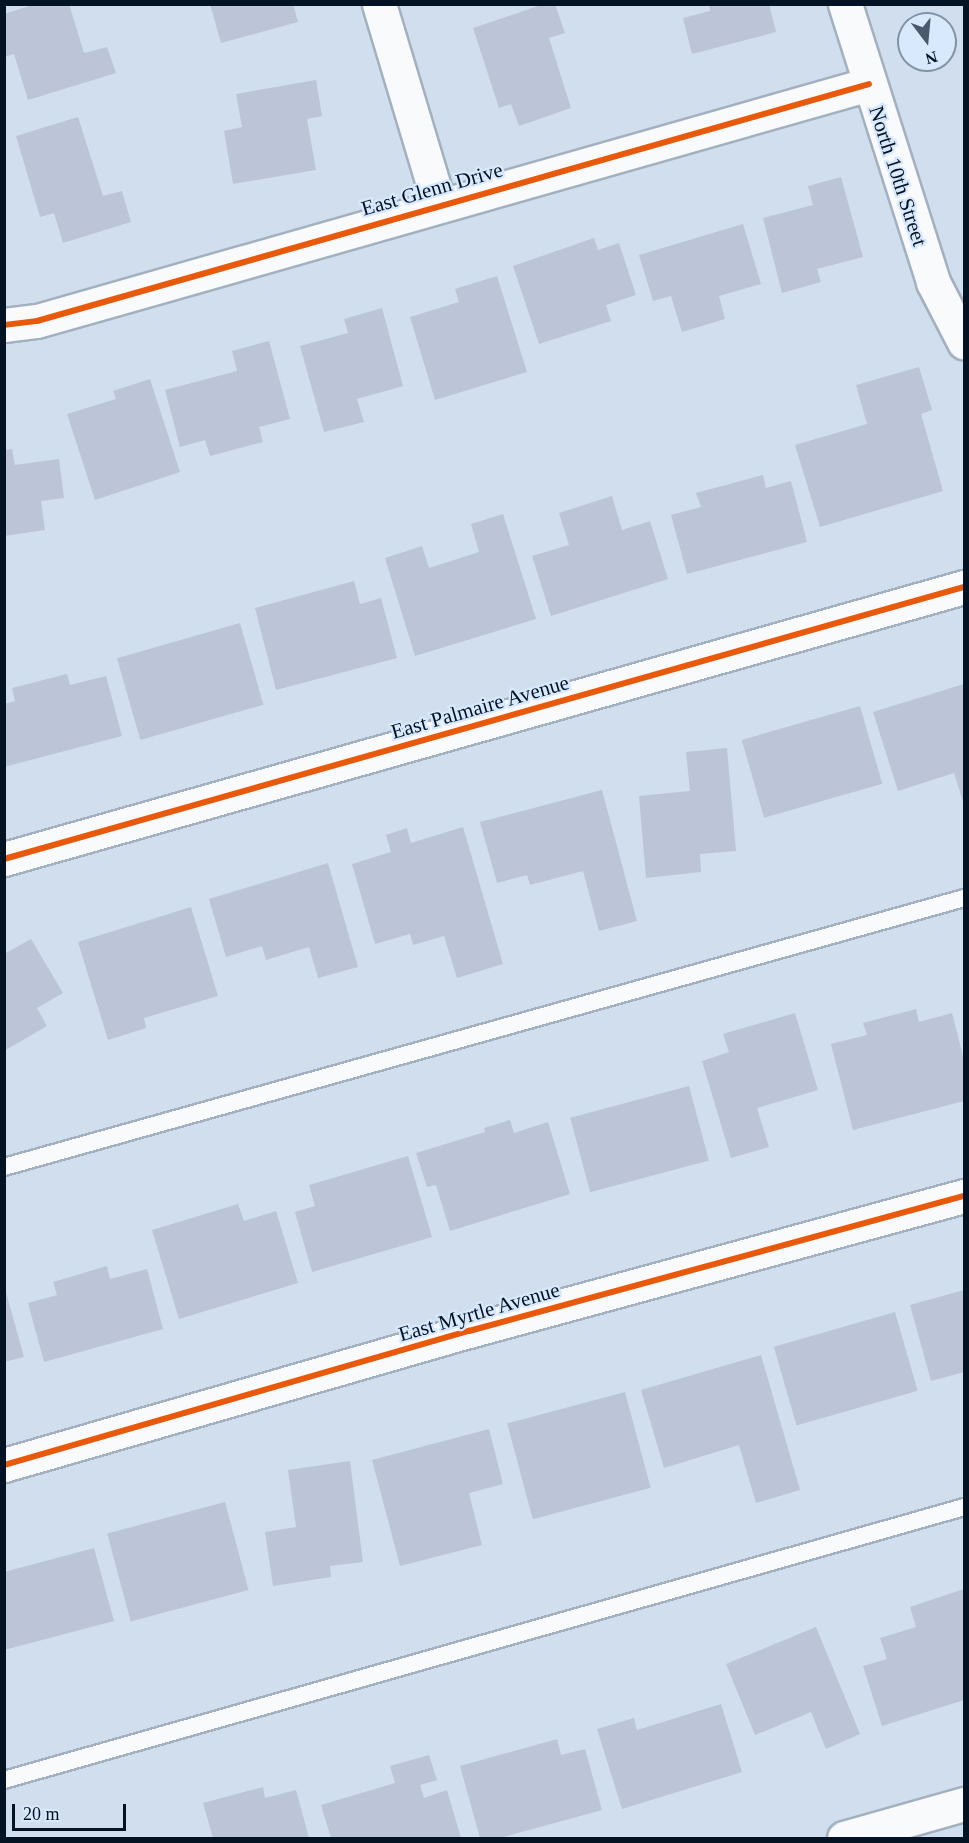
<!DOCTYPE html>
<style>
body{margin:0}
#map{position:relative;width:969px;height:1843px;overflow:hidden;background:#d0deed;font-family:Georgia,serif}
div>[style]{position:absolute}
.building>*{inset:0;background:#bcc5d7;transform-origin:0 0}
.roads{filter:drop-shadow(2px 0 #a2b0bf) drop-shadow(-2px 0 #a2b0bf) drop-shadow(0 2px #a2b0bf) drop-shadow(0 -2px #a2b0bf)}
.service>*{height:16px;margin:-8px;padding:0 8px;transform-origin:8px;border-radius:8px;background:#f8fafc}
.minor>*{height:33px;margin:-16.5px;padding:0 16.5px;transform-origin:16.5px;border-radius:16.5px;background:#f8fafc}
.cycleway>*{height:6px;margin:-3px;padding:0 3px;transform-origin:3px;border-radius:3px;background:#e8590c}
span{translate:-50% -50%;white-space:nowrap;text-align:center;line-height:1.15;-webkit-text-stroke:4.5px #d8e9fd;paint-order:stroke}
.street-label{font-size:21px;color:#041324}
.frame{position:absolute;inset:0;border:6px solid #041324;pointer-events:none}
.north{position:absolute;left:897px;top:12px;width:60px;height:60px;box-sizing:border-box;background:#d8e9fd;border:2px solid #8393a6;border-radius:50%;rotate:164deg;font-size:16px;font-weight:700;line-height:24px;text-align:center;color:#041324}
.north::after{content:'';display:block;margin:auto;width:21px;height:27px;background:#4b5a6a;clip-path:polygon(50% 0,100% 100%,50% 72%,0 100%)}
.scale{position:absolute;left:12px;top:1804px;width:114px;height:27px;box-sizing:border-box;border:3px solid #041324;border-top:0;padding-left:8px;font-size:18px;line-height:21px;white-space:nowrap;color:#041324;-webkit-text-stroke:4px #d8e9fd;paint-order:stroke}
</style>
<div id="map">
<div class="building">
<div style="clip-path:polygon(36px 4px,69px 4px,84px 53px,107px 47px,116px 73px,28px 100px,14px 54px,4px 57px,4px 14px)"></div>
<div style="clip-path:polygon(210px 4px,293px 4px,298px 22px,221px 43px)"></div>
<div style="clip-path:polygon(544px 4px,555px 4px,565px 33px,549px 38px,571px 108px,519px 126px,511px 104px,499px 108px,473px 28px)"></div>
<div style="clip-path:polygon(709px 4px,769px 4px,776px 32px,692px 54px,683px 18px,710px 11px)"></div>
<div style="clip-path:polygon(316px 80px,322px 116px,307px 119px,316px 170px,233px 184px,224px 131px,242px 127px,236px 94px)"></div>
<div style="clip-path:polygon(78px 117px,103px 196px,122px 191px,131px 222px,63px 243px,54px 213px,40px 217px,16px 136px)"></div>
<div style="clip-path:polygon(841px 177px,863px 257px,817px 269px,821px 282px,782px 293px,763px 218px,813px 205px,808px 186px)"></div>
<div style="clip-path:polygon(743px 224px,761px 284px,719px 296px,725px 319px,682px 332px,671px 296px,653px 301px,639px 255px)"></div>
<div style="clip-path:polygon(594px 238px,598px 250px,619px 243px,636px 295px,606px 305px,611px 321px,539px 344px,513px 266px)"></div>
<div style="clip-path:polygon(497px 276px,527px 372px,435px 400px,410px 317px,459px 302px,455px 289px)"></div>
<div style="clip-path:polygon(382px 308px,403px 386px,357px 399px,364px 422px,324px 432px,300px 346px,348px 333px,344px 319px)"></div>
<div style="clip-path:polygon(269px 341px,290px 419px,259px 427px,263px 442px,210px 456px,205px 440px,180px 447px,165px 390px,237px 371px,232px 351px)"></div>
<div style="clip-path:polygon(919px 367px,932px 410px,921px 414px,943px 491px,820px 527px,795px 445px,867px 424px,856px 385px)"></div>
<div style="clip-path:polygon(150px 379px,180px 472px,95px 500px,67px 414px,116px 399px,113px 391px)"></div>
<div style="clip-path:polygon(12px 449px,15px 465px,59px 459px,64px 498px,41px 501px,45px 530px,4px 536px,4px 450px)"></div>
<div style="clip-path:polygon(763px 475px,766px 488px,791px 481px,807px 542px,687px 574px,671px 515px,701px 507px,696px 493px)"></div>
<div style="clip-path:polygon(612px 496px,622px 530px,650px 521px,668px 579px,551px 616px,532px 556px,569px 545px,559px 513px)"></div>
<div style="clip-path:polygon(503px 514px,536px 619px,415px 656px,385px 558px,422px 546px,429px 568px,479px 552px,471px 524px)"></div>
<div style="clip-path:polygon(354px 581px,360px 604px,381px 598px,397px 658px,276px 690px,255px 608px)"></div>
<div style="left:240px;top:623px;width:85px;height:128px;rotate:74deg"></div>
<div style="clip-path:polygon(67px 674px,70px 685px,106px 676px,122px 736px,4px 767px,4px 704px,15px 701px,12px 688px)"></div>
<div style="clip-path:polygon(964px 684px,964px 805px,954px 773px,898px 791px,873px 712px)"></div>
<div style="left:860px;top:706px;width:81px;height:123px;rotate:74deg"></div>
<div style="clip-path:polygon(727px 748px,736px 851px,700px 854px,701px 872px,646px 878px,639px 796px,690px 791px,686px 752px)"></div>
<div style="clip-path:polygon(602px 790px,637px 921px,599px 931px,583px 871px,530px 885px,527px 875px,497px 883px,480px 822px)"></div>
<div style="clip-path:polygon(463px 827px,503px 964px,457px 978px,444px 936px,413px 945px,410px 934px,375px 944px,352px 864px,391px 852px,386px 835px,407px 828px,411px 843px)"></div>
<div style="clip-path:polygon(328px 863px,358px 967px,318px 978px,309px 947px,266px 960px,262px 946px,226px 957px,209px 899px)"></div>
<div style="clip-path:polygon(191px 907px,218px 996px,144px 1018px,146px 1028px,108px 1040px,78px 942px)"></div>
<div style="clip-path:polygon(31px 939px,63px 993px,37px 1008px,47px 1026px,4px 1051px,4px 954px)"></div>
<div style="clip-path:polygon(916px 1009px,919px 1022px,952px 1013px,964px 1060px,964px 1101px,853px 1130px,831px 1044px,867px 1035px,863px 1023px)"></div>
<div style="clip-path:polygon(795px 1013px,818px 1090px,757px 1108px,769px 1147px,731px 1158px,702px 1061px,729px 1052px,723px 1034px)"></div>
<div style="left:689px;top:1086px;width:77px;height:123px;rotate:75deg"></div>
<div style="clip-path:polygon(510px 1120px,514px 1133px,548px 1122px,570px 1194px,450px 1231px,436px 1185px,427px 1187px,416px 1153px,485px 1132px,484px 1128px)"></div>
<div style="clip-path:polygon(408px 1156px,432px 1237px,312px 1272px,295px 1212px,315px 1206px,309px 1185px)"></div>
<div style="clip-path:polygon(238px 1204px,244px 1221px,276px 1211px,298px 1283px,179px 1319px,152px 1230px)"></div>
<div style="clip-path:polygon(107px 1266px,110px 1279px,147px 1269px,163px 1329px,44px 1362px,28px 1303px,57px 1295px,53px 1282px)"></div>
<div style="clip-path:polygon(4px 1285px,24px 1357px,4px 1362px)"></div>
<div style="clip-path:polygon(964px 1290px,964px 1372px,931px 1381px,910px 1305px)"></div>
<div style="left:895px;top:1312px;width:82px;height:126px;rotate:74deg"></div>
<div style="clip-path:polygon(761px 1355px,800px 1490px,756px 1503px,739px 1445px,664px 1468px,641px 1390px)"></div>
<div style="left:625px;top:1392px;width:99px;height:122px;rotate:75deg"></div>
<div style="clip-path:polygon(489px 1429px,503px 1484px,469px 1493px,482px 1545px,400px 1566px,372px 1460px)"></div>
<div style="clip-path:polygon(350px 1461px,363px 1562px,330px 1566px,331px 1577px,273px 1586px,265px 1532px,296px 1527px,288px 1470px)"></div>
<div style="left:225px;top:1502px;width:91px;height:122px;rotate:75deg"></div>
<div style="clip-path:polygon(94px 1548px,114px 1621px,4px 1650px,4px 1572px)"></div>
<div style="clip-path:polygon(964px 1589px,964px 1700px,882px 1726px,863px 1666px,887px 1659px,880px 1638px,916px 1627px,910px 1607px)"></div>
<div style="clip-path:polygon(816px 1627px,860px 1734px,826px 1749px,811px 1712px,755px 1735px,726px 1664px)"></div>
<div style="clip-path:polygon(721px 1704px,742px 1772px,622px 1809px,597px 1729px,634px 1718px,637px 1730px)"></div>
<div style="clip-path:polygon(557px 1739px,561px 1755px,585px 1749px,602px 1810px,500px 1838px,480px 1838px,460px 1766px)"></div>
<div style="clip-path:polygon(429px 1755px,437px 1780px,420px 1785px,424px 1798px,447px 1790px,461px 1838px,331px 1838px,321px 1805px,395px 1783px,390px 1766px)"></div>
<div style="clip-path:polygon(263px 1787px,265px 1798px,296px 1790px,309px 1838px,213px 1838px,203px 1803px)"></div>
</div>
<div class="roads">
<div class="service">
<div style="left:4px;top:1167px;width:997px;rotate:-15.65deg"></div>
<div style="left:4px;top:1780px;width:998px;rotate:-15.87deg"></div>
</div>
<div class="minor">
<div style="left:379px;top:4px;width:209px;rotate:73.3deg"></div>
<div style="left:845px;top:4px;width:292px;rotate:72.4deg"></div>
<div style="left:933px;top:282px;width:68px;rotate:62.7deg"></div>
<div style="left:4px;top:325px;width:33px;rotate:-7deg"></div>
<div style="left:37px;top:321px;width:865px;rotate:-15.9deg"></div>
<div style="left:4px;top:859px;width:998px;rotate:-15.82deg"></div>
<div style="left:4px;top:1465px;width:484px;rotate:-16.1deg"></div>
<div style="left:469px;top:1331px;width:513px;rotate:-15.26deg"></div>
<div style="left:844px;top:1838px;width:125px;rotate:-15.8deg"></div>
</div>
</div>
<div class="cycleway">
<div style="left:4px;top:325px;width:33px;rotate:-7deg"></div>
<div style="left:37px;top:321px;width:865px;rotate:-15.9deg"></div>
<div style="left:4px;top:859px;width:998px;rotate:-15.82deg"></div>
<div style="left:4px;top:1465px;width:484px;rotate:-16.1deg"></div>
<div style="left:469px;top:1331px;width:513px;rotate:-15.26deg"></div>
</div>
<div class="street-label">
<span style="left:898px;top:176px;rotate:72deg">North 10th Street</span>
<span style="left:432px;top:189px;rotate:-16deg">East Glenn Drive</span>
<span style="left:480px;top:707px;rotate:-16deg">East Palmaire Avenue</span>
<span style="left:479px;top:1312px;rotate:-16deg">East Myrtle Avenue</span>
</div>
<div class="frame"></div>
<div class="north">N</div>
<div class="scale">20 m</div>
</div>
